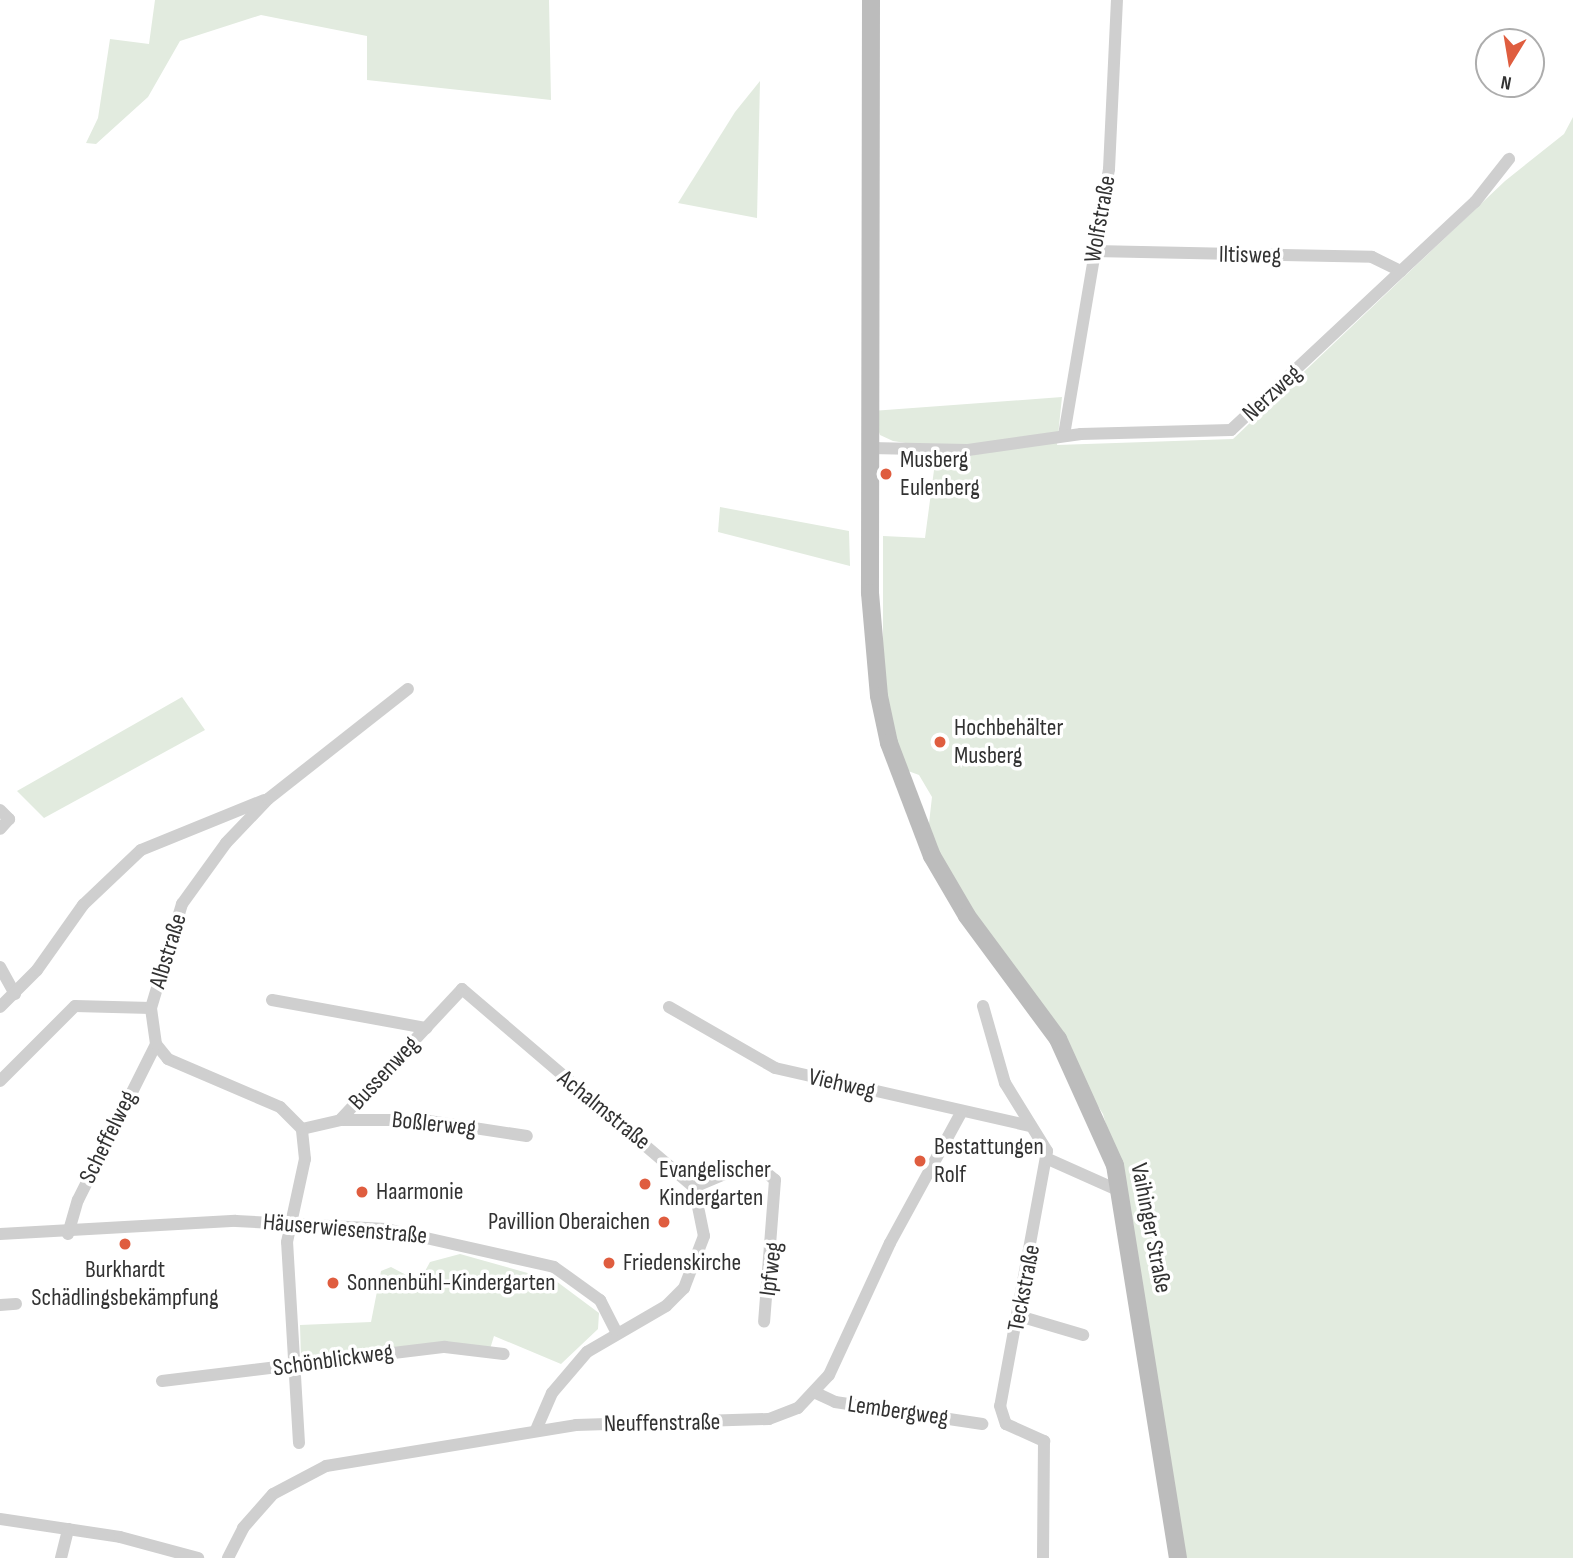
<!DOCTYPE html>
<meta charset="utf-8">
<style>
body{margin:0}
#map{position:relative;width:1573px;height:1558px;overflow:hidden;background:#fff;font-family:"Sofia Sans Condensed",sans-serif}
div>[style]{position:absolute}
.green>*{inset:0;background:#e2ebdf}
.minor>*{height:12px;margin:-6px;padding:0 6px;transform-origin:6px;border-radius:6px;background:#cfcfcf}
.secondary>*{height:18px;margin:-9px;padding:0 9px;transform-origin:9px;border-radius:9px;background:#bcbcbc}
.dots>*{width:19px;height:19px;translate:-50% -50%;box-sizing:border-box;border:4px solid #fff;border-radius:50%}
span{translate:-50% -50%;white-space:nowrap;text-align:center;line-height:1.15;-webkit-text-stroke:7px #fff;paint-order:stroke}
.street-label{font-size:24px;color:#323232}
.poi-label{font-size:24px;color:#323232}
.left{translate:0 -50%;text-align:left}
.right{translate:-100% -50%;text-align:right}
.north{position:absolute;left:1475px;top:28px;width:70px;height:70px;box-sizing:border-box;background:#fff;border:2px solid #adadad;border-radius:50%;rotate:191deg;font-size:19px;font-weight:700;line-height:28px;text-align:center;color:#323232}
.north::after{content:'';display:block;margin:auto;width:24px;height:32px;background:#df5d3f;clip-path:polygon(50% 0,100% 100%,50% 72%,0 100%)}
</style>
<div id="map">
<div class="green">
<div style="clip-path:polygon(155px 0,549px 0,551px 100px,367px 80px,367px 36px,261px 15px,180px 41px,148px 97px,96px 144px,86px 143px,98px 118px,110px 39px,149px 44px)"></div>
<div style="clip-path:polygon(760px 81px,757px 218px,678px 203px,735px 112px)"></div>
<div style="clip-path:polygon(1573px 117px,1573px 1558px,1184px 1558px,1123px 1184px,1103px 1114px,957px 888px,928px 832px,932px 797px,919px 775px,900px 768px,890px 720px,883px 651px,883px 536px,925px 538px,936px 455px,974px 454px,893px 441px,880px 435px,872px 411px,1062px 397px,1057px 445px,1233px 439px,1505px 181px,1564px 134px)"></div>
<div style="clip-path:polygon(720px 507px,849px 531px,850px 566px,718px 532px)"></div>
<div style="clip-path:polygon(182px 697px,205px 730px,44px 818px,17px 791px)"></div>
<div style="clip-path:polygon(460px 1254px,556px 1281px,599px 1313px,598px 1329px,561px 1364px,494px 1336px,490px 1349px,394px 1347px,301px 1359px,300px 1325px,371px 1322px,381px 1271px,391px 1267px,444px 1295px,425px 1283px,424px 1273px,430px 1262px)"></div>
</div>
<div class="minor">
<div style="left:1094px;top:251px;width:278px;rotate:1.2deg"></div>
<div style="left:1372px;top:257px;width:32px;rotate:26deg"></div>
<div style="left:1064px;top:435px;width:270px;rotate:-80.4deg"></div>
<div style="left:1109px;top:169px;width:169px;rotate:-87.3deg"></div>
<div style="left:870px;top:448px;width:98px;rotate:1.2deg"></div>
<div style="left:968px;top:450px;width:114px;rotate:-8.1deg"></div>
<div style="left:1081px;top:434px;width:150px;rotate:-1.5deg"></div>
<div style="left:1231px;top:430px;width:334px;rotate:-43.1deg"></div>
<div style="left:1475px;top:202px;width:55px;rotate:-51.7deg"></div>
<div style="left:0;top:810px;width:13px;rotate:45deg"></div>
<div style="left:9px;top:819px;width:13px;rotate:132deg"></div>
<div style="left:0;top:967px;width:31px;rotate:61deg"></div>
<div style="left:272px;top:1000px;width:157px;rotate:10.3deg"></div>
<div style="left:983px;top:1006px;width:80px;rotate:74.1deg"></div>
<div style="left:1005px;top:1083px;width:80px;rotate:58.3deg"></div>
<div style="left:1047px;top:1151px;width:259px;rotate:100.4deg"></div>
<div style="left:1000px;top:1406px;width:19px;rotate:72deg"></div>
<div style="left:1006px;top:1424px;width:42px;rotate:24.1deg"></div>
<div style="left:1044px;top:1441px;width:117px;rotate:90.5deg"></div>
<div style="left:0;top:1007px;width:52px;rotate:-45deg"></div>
<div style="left:37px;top:970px;width:80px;rotate:-54.7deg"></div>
<div style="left:83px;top:905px;width:80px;rotate:-43.5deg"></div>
<div style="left:141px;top:850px;width:133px;rotate:-22.1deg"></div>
<div style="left:669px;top:1007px;width:122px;rotate:29.9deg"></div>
<div style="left:775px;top:1068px;width:262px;rotate:12.8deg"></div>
<div style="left:0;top:1081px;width:106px;rotate:-45deg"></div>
<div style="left:75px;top:1006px;width:76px;rotate:1.5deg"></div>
<div style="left:340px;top:1120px;width:82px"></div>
<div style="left:422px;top:1120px;width:106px;rotate:8.7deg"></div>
<div style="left:302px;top:1129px;width:39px;rotate:-13deg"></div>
<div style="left:340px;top:1120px;width:179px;rotate:-47deg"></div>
<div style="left:462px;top:989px;width:305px;rotate:40.5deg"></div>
<div style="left:694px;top:1187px;width:50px;rotate:78.5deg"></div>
<div style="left:704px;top:1236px;width:56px;rotate:111deg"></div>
<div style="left:684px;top:1288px;width:25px;rotate:135deg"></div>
<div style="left:666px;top:1306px;width:91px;rotate:149.8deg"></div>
<div style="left:587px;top:1352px;width:54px;rotate:130.5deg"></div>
<div style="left:552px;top:1393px;width:40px;rotate:113.4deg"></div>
<div style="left:1048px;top:1159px;width:81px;rotate:24deg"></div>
<div style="left:694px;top:1187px;width:43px;rotate:-23deg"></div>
<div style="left:734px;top:1170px;width:30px;rotate:2deg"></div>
<div style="left:764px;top:1171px;width:14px;rotate:39deg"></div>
<div style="left:775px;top:1180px;width:142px;rotate:94.4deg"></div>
<div style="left:0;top:1234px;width:236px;rotate:-3.2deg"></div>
<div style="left:236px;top:1221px;width:150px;rotate:3.1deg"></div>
<div style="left:386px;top:1229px;width:172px;rotate:12.7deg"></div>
<div style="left:554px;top:1267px;width:57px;rotate:35.7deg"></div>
<div style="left:600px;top:1300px;width:34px;rotate:63deg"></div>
<div style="left:68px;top:1234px;width:35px;rotate:-74deg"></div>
<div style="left:78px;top:1200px;width:174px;rotate:-63.4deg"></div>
<div style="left:0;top:1305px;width:16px;rotate:-4deg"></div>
<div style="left:1019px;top:1316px;width:67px;rotate:16.5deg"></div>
<div style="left:162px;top:1381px;width:285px;rotate:-6.9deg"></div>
<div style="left:445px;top:1347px;width:59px;rotate:6.8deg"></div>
<div style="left:816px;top:1393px;width:21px;rotate:25deg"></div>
<div style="left:835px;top:1402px;width:149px;rotate:8.5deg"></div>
<div style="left:299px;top:1443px;width:201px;rotate:-93.4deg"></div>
<div style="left:287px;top:1242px;width:85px;rotate:-77.8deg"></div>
<div style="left:305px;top:1159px;width:30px;rotate:-96deg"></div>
<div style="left:302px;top:1129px;width:31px;rotate:-135deg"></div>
<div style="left:280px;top:1107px;width:122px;rotate:-156.8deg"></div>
<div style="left:168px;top:1059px;width:19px;rotate:-129deg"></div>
<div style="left:156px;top:1044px;width:36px;rotate:-98deg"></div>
<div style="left:151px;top:1008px;width:109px;rotate:-73.4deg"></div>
<div style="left:182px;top:904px;width:75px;rotate:-54.2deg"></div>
<div style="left:226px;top:843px;width:61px;rotate:-46.3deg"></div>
<div style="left:268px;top:799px;width:178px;rotate:-38.2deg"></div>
<div style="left:0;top:1519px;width:121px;rotate:8.5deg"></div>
<div style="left:120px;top:1537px;width:81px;rotate:15.1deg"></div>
<div style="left:61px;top:1558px;width:30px;rotate:-76deg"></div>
<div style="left:228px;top:1558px;width:34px;rotate:-63deg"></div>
<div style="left:243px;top:1528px;width:45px;rotate:-48.6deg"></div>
<div style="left:273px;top:1494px;width:60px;rotate:-27.8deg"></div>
<div style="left:326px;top:1466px;width:253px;rotate:-9.3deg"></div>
<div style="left:576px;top:1425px;width:193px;rotate:-1.8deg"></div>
<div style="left:769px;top:1419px;width:31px;rotate:-21deg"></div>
<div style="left:798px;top:1408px;width:45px;rotate:-46.8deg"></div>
<div style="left:829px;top:1375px;width:145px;rotate:-65.2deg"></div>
<div style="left:890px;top:1243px;width:150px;rotate:-61.4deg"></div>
</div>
<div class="secondary">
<div style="left:871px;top:0;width:593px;rotate:90.1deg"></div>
<div style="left:870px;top:593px;width:103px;rotate:85deg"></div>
<div style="left:879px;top:696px;width:48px;rotate:78deg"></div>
<div style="left:889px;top:743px;width:121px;rotate:69.2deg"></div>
<div style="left:932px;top:856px;width:69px;rotate:59.7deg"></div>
<div style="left:967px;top:916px;width:153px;rotate:53.5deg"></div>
<div style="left:1058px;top:1039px;width:138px;rotate:65.7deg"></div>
<div style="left:1115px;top:1165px;width:398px;rotate:80.9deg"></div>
</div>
<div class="dots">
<div style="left:886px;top:474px;background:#df5d3f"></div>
<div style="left:940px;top:742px;background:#df5d3f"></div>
<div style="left:920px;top:1161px;background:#df5d3f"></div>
<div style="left:645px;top:1184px;background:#df5d3f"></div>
<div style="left:362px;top:1192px;background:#df5d3f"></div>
<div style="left:664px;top:1222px;background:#df5d3f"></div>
<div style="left:125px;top:1244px;background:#df5d3f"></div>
<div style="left:609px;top:1263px;background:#df5d3f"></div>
<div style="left:333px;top:1283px;background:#df5d3f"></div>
</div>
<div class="street-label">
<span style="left:1100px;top:219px;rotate:-80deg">Wolfstraße</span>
<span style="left:1250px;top:255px;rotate:1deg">Iltisweg</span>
<span style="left:1272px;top:393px;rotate:-43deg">Nerzweg</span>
<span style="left:168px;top:951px;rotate:-73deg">Albstraße</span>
<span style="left:384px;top:1073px;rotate:-47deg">Bussenweg</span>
<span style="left:842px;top:1084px;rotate:13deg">Viehweg</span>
<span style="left:604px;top:1110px;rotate:39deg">Achalmstraße</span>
<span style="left:434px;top:1124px;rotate:6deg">Boßlerweg</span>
<span style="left:108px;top:1137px;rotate:-64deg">Scheffelweg</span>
<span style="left:1151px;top:1228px;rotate:79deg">Vaihinger Straße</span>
<span style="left:345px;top:1229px;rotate:5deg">Häuserwiesenstraße</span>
<span style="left:771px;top:1269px;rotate:-83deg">Ipfweg</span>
<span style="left:1024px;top:1288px;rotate:-79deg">Teckstraße</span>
<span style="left:333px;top:1360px;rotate:-8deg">Schönblickweg</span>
<span style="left:898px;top:1411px;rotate:8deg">Lembergweg</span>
<span style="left:662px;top:1423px;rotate:-1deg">Neuffenstraße</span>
</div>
<div class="poi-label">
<span class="left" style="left:900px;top:474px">Musberg<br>Eulenberg</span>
<span class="left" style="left:954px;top:742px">Hochbehälter<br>Musberg</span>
<span class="left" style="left:934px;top:1161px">Bestattungen<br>Rolf</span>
<span class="left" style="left:659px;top:1184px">Evangelischer<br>Kindergarten</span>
<span class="left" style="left:376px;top:1192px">Haarmonie</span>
<span class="right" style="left:650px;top:1222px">Pavillion Oberaichen</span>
<span class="left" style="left:623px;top:1263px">Friedenskirche</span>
<span style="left:125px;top:1284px">Burkhardt<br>Schädlingsbekämpfung</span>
<span class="left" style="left:347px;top:1283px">Sonnenbühl-Kindergarten</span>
</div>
<div class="north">N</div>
</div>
